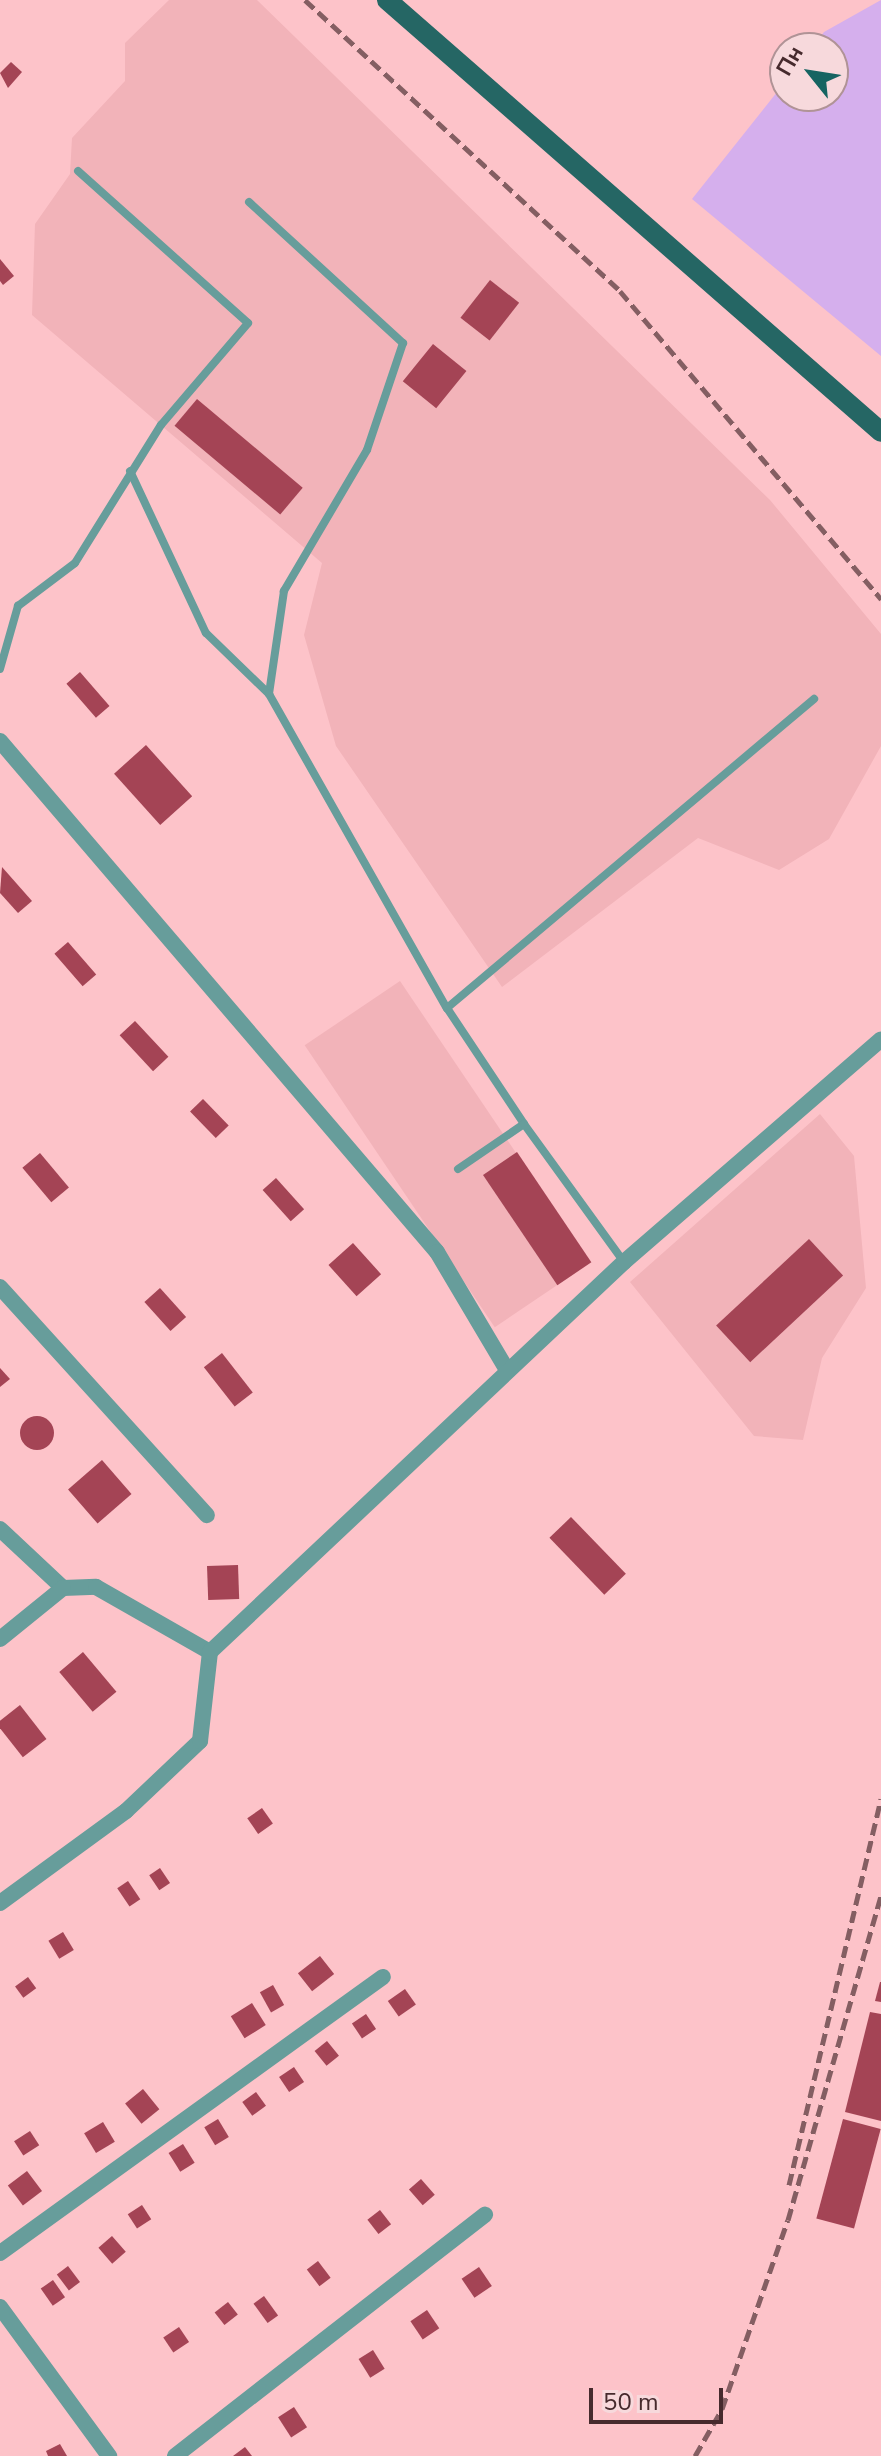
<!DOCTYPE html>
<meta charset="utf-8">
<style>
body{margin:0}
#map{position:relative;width:881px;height:2456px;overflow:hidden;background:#fdc3c9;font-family:"Nunito Sans",sans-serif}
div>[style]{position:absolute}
.built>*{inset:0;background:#f2b3b9;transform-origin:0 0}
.green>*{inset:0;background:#d5afed}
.building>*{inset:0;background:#a44455;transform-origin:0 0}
.round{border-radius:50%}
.service>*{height:8px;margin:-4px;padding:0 4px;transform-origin:4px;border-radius:4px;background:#679d9b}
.minor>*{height:16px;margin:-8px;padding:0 8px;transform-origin:8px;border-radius:8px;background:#679d9b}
.primary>*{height:20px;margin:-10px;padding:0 10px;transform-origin:10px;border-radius:10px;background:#256664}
.rail>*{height:5px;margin-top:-2.5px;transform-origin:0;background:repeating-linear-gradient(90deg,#845e62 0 12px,transparent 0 18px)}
span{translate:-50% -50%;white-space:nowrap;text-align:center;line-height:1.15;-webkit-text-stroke:8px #f7d9dc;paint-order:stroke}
.north{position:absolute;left:769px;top:32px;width:80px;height:80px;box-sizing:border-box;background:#f7d9dc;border:2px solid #b09396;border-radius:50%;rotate:300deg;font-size:22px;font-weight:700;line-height:32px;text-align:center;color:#462a2d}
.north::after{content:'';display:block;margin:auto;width:28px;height:36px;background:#166462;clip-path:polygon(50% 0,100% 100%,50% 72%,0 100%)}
.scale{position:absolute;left:589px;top:2388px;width:134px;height:36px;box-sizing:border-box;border:4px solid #462a2d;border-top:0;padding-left:10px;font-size:24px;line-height:28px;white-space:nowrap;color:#462a2d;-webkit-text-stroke:6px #f7d9dc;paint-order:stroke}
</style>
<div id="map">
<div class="built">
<div style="clip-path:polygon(169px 0,257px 0,770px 500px,881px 634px,881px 746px,829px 839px,779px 870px,698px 838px,502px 987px,336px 746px,304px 635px,322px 563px,32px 315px,35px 224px,70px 174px,72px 138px,125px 81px,125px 43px)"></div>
<div style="left:400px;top:981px;width:340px;height:115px;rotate:56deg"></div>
<div style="clip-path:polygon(820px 1114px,854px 1156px,866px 1288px,822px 1358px,803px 1440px,754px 1436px,630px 1282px)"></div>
</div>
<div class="green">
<div style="clip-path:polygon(881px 0,881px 356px,692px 199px,785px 82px,785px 96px,833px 96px,833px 48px,812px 48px,824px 32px)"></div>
</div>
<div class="building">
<div style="clip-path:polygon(11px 62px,22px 72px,8px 88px,0 73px)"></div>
<div style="clip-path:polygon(0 259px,14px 276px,3px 285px,0 281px)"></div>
<div style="left:490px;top:280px;width:37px;height:48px;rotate:38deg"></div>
<div style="left:433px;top:344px;width:43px;height:48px;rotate:39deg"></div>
<div style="left:197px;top:399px;width:138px;height:35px;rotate:40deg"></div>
<div style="left:80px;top:672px;width:45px;height:18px;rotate:49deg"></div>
<div style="left:146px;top:745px;width:69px;height:43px;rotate:48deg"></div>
<div style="clip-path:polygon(2px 867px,32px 901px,18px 913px,0 893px)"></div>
<div style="left:68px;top:942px;width:43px;height:18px;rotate:49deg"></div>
<div style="left:135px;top:1021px;width:49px;height:21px;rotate:47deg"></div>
<div style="left:203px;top:1099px;width:37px;height:18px;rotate:46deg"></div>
<div style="left:517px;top:1152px;width:133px;height:41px;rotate:56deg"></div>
<div style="left:40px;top:1153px;width:45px;height:23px;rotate:50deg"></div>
<div style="left:276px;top:1178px;width:42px;height:18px;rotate:48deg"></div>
<div style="left:809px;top:1239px;width:50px;height:127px;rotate:47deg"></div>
<div style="left:353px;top:1243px;width:42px;height:33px;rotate:48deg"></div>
<div style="left:160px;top:1288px;width:39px;height:21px;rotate:48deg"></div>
<div style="left:222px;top:1353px;width:50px;height:23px;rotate:52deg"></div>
<div style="clip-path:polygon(0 1368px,10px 1379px,0 1387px)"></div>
<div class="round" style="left:20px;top:1416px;width:34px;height:34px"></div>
<div style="left:102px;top:1460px;width:45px;height:45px;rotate:49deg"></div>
<div style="left:571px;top:1517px;width:79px;height:30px;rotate:46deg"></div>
<div style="left:238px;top:1565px;width:34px;height:31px;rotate:88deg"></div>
<div style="left:83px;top:1652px;width:52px;height:31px;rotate:50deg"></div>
<div style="left:20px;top:1705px;width:43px;height:30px;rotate:52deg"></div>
<div style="left:262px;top:1808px;width:19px;height:18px;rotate:55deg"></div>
<div style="left:160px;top:1868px;width:18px;height:13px;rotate:56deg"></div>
<div style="left:128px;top:1881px;width:22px;height:13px;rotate:56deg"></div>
<div style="left:63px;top:1932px;width:21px;height:17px;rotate:59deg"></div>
<div style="left:320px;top:1956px;width:23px;height:28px;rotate:52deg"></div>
<div style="left:28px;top:1977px;width:14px;height:16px;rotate:54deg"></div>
<div style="clip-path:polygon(880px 1982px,881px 1982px,881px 2002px,875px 2001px)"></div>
<div style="left:273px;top:1985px;width:23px;height:15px;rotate:61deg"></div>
<div style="left:405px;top:1989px;width:19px;height:21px;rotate:55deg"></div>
<div style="left:252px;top:2003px;width:26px;height:25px;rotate:58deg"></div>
<div style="clip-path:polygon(870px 2012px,881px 2014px,881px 2121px,845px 2112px)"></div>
<div style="left:366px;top:2014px;width:18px;height:17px;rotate:56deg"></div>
<div style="left:327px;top:2041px;width:19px;height:16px;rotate:51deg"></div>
<div style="left:294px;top:2067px;width:18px;height:18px;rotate:56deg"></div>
<div style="left:143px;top:2089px;width:26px;height:23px;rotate:51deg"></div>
<div style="left:256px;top:2092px;width:17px;height:17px;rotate:54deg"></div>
<div style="left:218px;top:2119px;width:21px;height:16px;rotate:59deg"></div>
<div style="left:843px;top:2119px;width:39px;height:103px;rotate:15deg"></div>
<div style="left:103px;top:2122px;width:23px;height:22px;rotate:59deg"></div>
<div style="left:30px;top:2131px;width:17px;height:19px;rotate:57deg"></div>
<div style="left:183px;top:2144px;width:22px;height:17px;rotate:58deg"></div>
<div style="left:27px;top:2171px;width:25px;height:24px;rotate:53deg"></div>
<div style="left:421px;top:2179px;width:21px;height:16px;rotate:49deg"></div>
<div style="left:142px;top:2205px;width:17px;height:17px;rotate:57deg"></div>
<div style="left:380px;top:2210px;width:18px;height:16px;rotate:52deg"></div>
<div style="left:112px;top:2236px;width:21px;height:18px;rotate:49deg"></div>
<div style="left:318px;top:2261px;width:21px;height:14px;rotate:53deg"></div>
<div style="left:68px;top:2266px;width:20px;height:14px;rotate:53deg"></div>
<div style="left:479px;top:2267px;width:23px;height:21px;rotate:56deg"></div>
<div style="left:53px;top:2280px;width:21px;height:15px;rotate:55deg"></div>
<div style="left:264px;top:2296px;width:24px;height:13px;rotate:54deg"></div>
<div style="left:228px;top:2302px;width:16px;height:17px;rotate:52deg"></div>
<div style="left:427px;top:2310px;width:22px;height:20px;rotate:56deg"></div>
<div style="left:179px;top:2327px;width:18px;height:19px;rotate:56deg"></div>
<div style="left:373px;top:2350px;width:22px;height:17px;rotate:58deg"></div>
<div style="left:294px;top:2407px;width:24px;height:19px;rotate:57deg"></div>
<div style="clip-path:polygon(60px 2444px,67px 2456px,48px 2456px,46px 2451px)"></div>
<div style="clip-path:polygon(245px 2447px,252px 2456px,233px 2456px)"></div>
</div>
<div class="service">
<div style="left:249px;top:202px;width:209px;rotate:42.5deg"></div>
<div style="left:403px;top:343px;width:113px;rotate:108.6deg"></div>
<div style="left:367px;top:450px;width:164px;rotate:120.5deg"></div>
<div style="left:284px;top:591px;width:104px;rotate:98.3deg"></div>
<div style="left:130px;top:471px;width:179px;rotate:64.9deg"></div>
<div style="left:206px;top:633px;width:88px;rotate:44.1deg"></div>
<div style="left:269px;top:694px;width:361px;rotate:60.5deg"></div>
<div style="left:447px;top:1008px;width:139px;rotate:56.4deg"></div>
<div style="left:0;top:669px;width:66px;rotate:-74.1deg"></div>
<div style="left:18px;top:606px;width:71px;rotate:-37deg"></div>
<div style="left:75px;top:563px;width:163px;rotate:-58.1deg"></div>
<div style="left:161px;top:425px;width:134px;rotate:-49.5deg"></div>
<div style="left:248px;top:323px;width:228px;rotate:-138.2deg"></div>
<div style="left:447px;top:1008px;width:480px;rotate:-40.1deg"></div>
<div style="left:458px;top:1169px;width:80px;rotate:-34.3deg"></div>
<div style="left:524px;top:1124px;width:170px;rotate:54.1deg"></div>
</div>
<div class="minor">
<div style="left:0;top:741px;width:672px;rotate:49.46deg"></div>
<div style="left:437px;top:1252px;width:137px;rotate:59.3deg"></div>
<div style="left:0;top:1287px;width:308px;rotate:47.8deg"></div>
<div style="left:0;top:1529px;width:86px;rotate:43.1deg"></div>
<div style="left:63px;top:1588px;width:33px;rotate:-2deg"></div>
<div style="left:96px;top:1587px;width:131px;rotate:29.7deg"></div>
<div style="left:0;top:1639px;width:81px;rotate:-39deg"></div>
<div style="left:0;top:1903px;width:156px;rotate:-36.1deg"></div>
<div style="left:126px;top:1811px;width:102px;rotate:-43.4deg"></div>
<div style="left:200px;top:1741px;width:90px;rotate:-83.6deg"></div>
<div style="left:210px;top:1652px;width:569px;rotate:-43.29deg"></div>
<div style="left:624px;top:1262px;width:340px;rotate:-40.9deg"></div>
<div style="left:0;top:2253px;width:472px;rotate:-35.8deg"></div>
<div style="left:0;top:2307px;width:185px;rotate:53.8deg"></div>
<div style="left:175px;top:2456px;width:393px;rotate:-37.9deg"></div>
</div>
<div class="primary">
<div style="left:387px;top:0;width:656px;rotate:41.17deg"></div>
</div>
<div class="rail">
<div style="left:305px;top:0;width:429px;rotate:42.7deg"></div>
<div style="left:620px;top:291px;width:404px;rotate:49.7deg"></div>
<div style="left:789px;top:2185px;width:397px;rotate:-76.6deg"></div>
<div style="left:695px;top:2456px;width:54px;rotate:-60.1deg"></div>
<div style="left:722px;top:2409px;width:200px;rotate:-70.8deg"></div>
<div style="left:788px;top:2220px;width:338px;rotate:-74deg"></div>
</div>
<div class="north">Пн</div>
<div class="scale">50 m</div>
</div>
